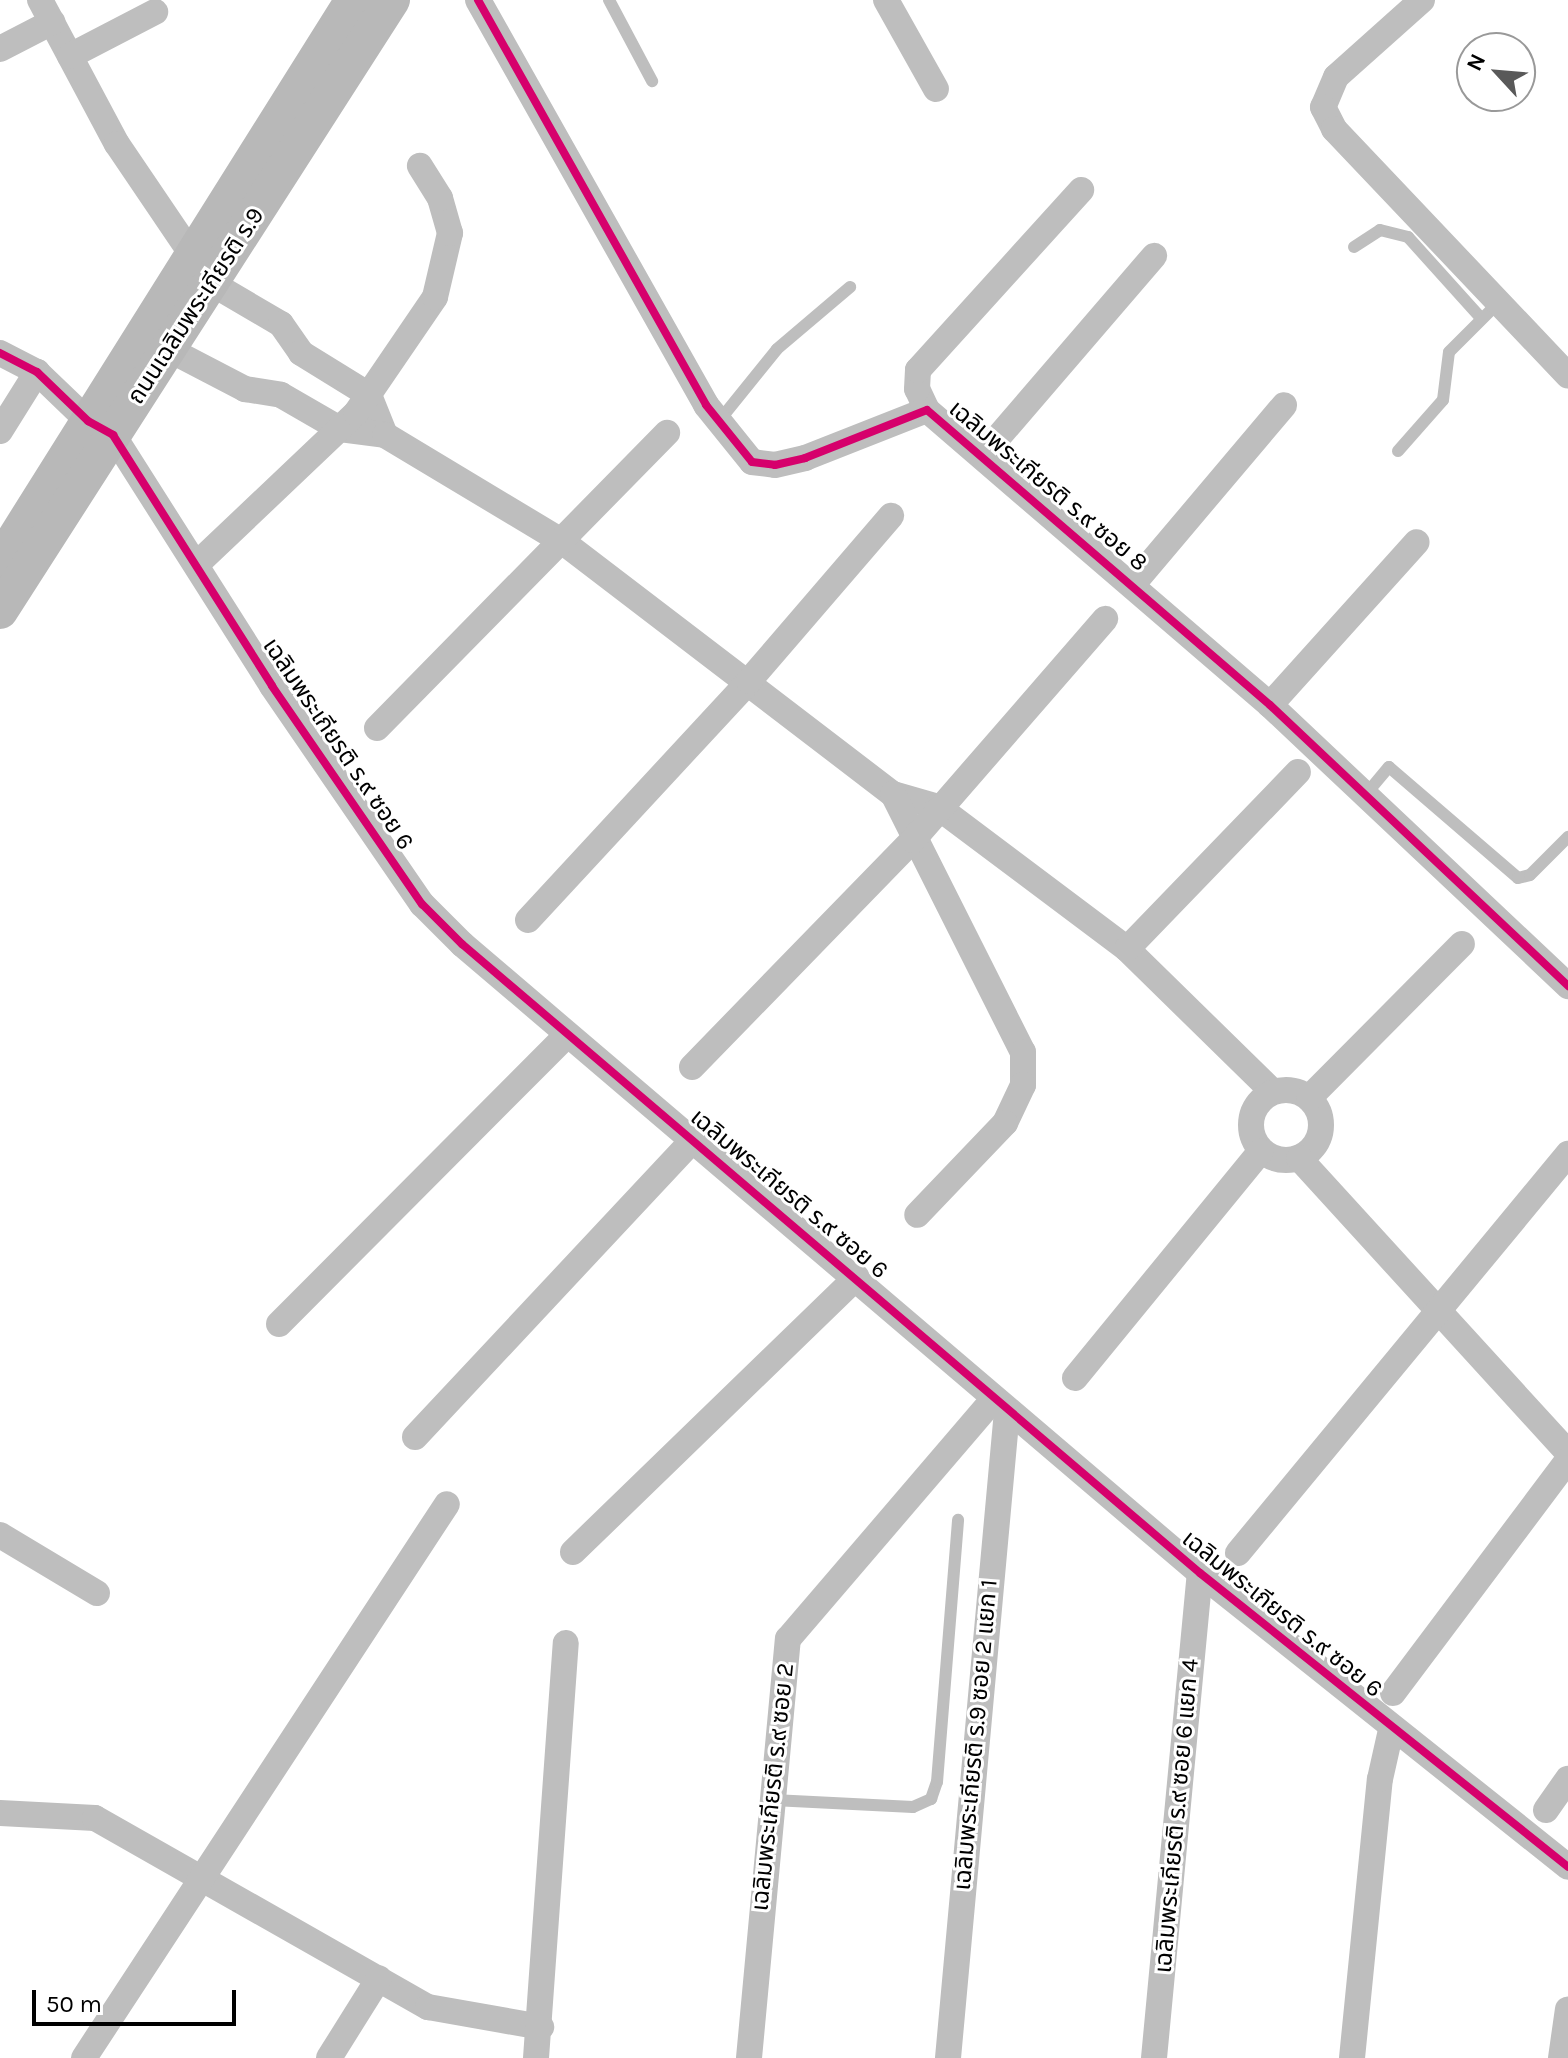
<!DOCTYPE html>
<meta charset="utf-8">
<style>
body{margin:0}
#map{position:relative;width:1568px;height:2058px;overflow:hidden;background:#fff;font-family:Karla,"Noto Sans Thai",sans-serif}
div>[style]{position:absolute}
.service>*{height:12px;margin:-6px;padding:0 6px;transform-origin:6px;border-radius:6px;background:#bebebe}
.minor>*{height:26px;margin:-13px;padding:0 13px;transform-origin:13px;border-radius:13px;background:#bebebe}
.minor>.ring{margin:-13px;padding:0;box-sizing:content-box;background:none;border:26px solid #bebebe;border-radius:50%}
.secondary>*{height:36px;margin:-18px;padding:0 18px;transform-origin:18px;border-radius:18px;background:#b8b8b8}
.cycleway>*{height:8px;margin:-4px;padding:0 4px;transform-origin:4px;border-radius:4px;background:#d6006c}
span{translate:-50% -50%;white-space:nowrap;text-align:center;line-height:1.15;-webkit-text-stroke:6px #fff;paint-order:stroke}
.street-label{font-size:24px;color:#000}
.north{position:absolute;left:1456px;top:32px;width:80px;height:80px;box-sizing:border-box;background:#fff;border:2px solid #999;border-radius:50%;rotate:296deg;font-size:22px;font-weight:700;line-height:32px;text-align:center;color:#000}
.north::after{content:'';display:block;margin:auto;width:28px;height:36px;background:#595959;clip-path:polygon(50% 0,100% 100%,50% 72%,0 100%)}
.scale{position:absolute;left:32px;top:1990px;width:204px;height:36px;box-sizing:border-box;border:4px solid #000;border-top:0;padding-left:10px;font-size:24px;line-height:28px;white-space:nowrap;color:#000;-webkit-text-stroke:6px #fff;paint-order:stroke}
</style>
<div id="map">
<div class="service">
<div style="left:609px;top:0;width:92px;rotate:62deg"></div>
<div style="left:1354px;top:247px;width:31px;rotate:-33deg"></div>
<div style="left:1380px;top:230px;width:29px;rotate:14deg"></div>
<div style="left:1408px;top:237px;width:108px;rotate:48deg"></div>
<div style="left:719px;top:421px;width:92px;rotate:-51.1deg"></div>
<div style="left:777px;top:349px;width:96px;rotate:-40.3deg"></div>
<div style="left:1398px;top:451px;width:68px;rotate:-48.6deg"></div>
<div style="left:1443px;top:400px;width:48px;rotate:-82.9deg"></div>
<div style="left:1449px;top:352px;width:68px;rotate:-45deg"></div>
<div style="left:1367px;top:793px;width:34px;rotate:-50deg"></div>
<div style="left:1389px;top:767px;width:170px;rotate:40.7deg"></div>
<div style="left:1518px;top:878px;width:12px;rotate:-14deg"></div>
<div style="left:1530px;top:875px;width:54px;rotate:-45deg"></div>
<div style="left:773px;top:1800px;width:140px;rotate:2.9deg"></div>
<div style="left:913px;top:1807px;width:20px;rotate:-24deg"></div>
<div style="left:931px;top:1799px;width:18px;rotate:-71deg"></div>
<div style="left:937px;top:1782px;width:263px;rotate:-85.4deg"></div>
</div>
<div class="minor">
<div style="left:40px;top:0;width:163px;rotate:61.9deg"></div>
<div style="left:117px;top:144px;width:168px;rotate:55.9deg"></div>
<div style="left:211px;top:283px;width:81px;rotate:30.4deg"></div>
<div style="left:281px;top:324px;width:35px;rotate:55deg"></div>
<div style="left:301px;top:353px;width:80px;rotate:31.7deg"></div>
<div style="left:369px;top:395px;width:43px;rotate:68.2deg"></div>
<div style="left:478px;top:0;width:465px;rotate:60.6deg"></div>
<div style="left:706px;top:405px;width:73px;rotate:51.1deg"></div>
<div style="left:752px;top:462px;width:23px;rotate:7deg"></div>
<div style="left:775px;top:465px;width:31px;rotate:-13deg"></div>
<div style="left:805px;top:458px;width:131px;rotate:-21.5deg"></div>
<div style="left:927px;top:410px;width:452px;rotate:40.7deg"></div>
<div style="left:1270px;top:705px;width:410px;rotate:43.3deg"></div>
<div style="left:886px;top:0;width:102px;rotate:60.7deg"></div>
<div style="left:1422px;top:0;width:115px;rotate:138.2deg"></div>
<div style="left:1336px;top:77px;width:33px;rotate:113deg"></div>
<div style="left:1323px;top:107px;width:25px;rotate:63deg"></div>
<div style="left:1334px;top:129px;width:340px;rotate:46.5deg"></div>
<div style="left:0;top:49px;width:59px;rotate:-27.4deg"></div>
<div style="left:70px;top:56px;width:96px;rotate:-27.4deg"></div>
<div style="left:170px;top:350px;width:85px;rotate:27.5deg"></div>
<div style="left:245px;top:389px;width:36px;rotate:9deg"></div>
<div style="left:281px;top:395px;width:68px;rotate:30deg"></div>
<div style="left:340px;top:429px;width:45px;rotate:7.6deg"></div>
<div style="left:385px;top:435px;width:208px;rotate:31deg"></div>
<div style="left:563px;top:542px;width:415px;rotate:37.4deg"></div>
<div style="left:893px;top:794px;width:47px;rotate:16.1deg"></div>
<div style="left:938px;top:807px;width:236px;rotate:36.9deg"></div>
<div style="left:1127px;top:949px;width:204px;rotate:44.4deg"></div>
<div style="left:0;top:353px;width:42px;rotate:27.2deg"></div>
<div style="left:37px;top:372px;width:71px;rotate:43.9deg"></div>
<div style="left:88px;top:421px;width:29px;rotate:29deg"></div>
<div style="left:113px;top:435px;width:297px;rotate:57.6deg"></div>
<div style="left:272px;top:686px;width:265px;rotate:55.5deg"></div>
<div style="left:422px;top:904px;width:57px;rotate:45deg"></div>
<div style="left:462px;top:944px;width:970px;rotate:40.44deg"></div>
<div style="left:1200px;top:1573px;width:471px;rotate:38.6deg"></div>
<div style="left:927px;top:410px;width:23px;rotate:-115deg"></div>
<div style="left:917px;top:389px;width:19px;rotate:-87deg"></div>
<div style="left:918px;top:370px;width:243px;rotate:-47.8deg"></div>
<div style="left:0;top:431px;width:70px;rotate:-57.9deg"></div>
<div style="left:982px;top:456px;width:264px;rotate:-49.3deg"></div>
<div style="left:198px;top:563px;width:218px;rotate:-43.5deg"></div>
<div style="left:356px;top:413px;width:140px;rotate:-55.7deg"></div>
<div style="left:435px;top:297px;width:66px;rotate:-76.8deg"></div>
<div style="left:450px;top:233px;width:36px;rotate:-106deg"></div>
<div style="left:440px;top:198px;width:38px;rotate:-122deg"></div>
<div style="left:1133px;top:584px;width:234px;rotate:-49.8deg"></div>
<div style="left:1270px;top:705px;width:219px;rotate:-48deg"></div>
<div style="left:377px;top:728px;width:414px;rotate:-45.5deg"></div>
<div style="left:893px;top:794px;width:289px;rotate:63.3deg"></div>
<div style="left:1023px;top:1052px;width:33px;rotate:90deg"></div>
<div style="left:1023px;top:1085px;width:42px;rotate:115.3deg"></div>
<div style="left:1005px;top:1123px;width:127px;rotate:133.7deg"></div>
<div style="left:528px;top:920px;width:326px;rotate:-47.2deg"></div>
<div style="left:749px;top:681px;width:218px;rotate:-49.3deg"></div>
<div style="left:1127px;top:949px;width:246px;rotate:-46deg"></div>
<div style="left:692px;top:1067px;width:317px;rotate:-45.8deg"></div>
<div style="left:913px;top:840px;width:293px;rotate:-49deg"></div>
<div class="ring" style="left:1251px;top:1090px;width:44px;height:44px"></div>
<div style="left:1309px;top:1098px;width:217px;rotate:-45.2deg"></div>
<div style="left:1299px;top:1158px;width:399px;rotate:47.6deg"></div>
<div style="left:279px;top:1324px;width:408px;rotate:-45.1deg"></div>
<div style="left:1075px;top:1378px;width:293px;rotate:-50.7deg"></div>
<div style="left:415px;top:1437px;width:408px;rotate:-46.9deg"></div>
<div style="left:0;top:1535px;width:113px;rotate:30.9deg"></div>
<div style="left:573px;top:1552px;width:395px;rotate:-44.1deg"></div>
<div style="left:1238px;top:1553px;width:518px;rotate:-50.41deg"></div>
<div style="left:1393px;top:1693px;width:291px;rotate:-53.1deg"></div>
<div style="left:1546px;top:1810px;width:38px;rotate:-55deg"></div>
<div style="left:0;top:1813px;width:95px;rotate:3deg"></div>
<div style="left:95px;top:1818px;width:383px;rotate:29.6deg"></div>
<div style="left:428px;top:2007px;width:115px;rotate:10deg"></div>
<div style="left:84px;top:2058px;width:662px;rotate:-56.77deg"></div>
<div style="left:329px;top:2058px;width:94px;rotate:-58deg"></div>
<div style="left:536px;top:2058px;width:416px;rotate:-85.9deg"></div>
<div style="left:749px;top:2058px;width:421px;rotate:-84.7deg"></div>
<div style="left:788px;top:1639px;width:315px;rotate:-49.4deg"></div>
<div style="left:948px;top:2058px;width:650px;rotate:-84.79deg"></div>
<div style="left:1154px;top:2058px;width:487px;rotate:-84.6deg"></div>
<div style="left:1352px;top:2058px;width:280px;rotate:-84.3deg"></div>
<div style="left:1380px;top:1779px;width:50px;rotate:-77.3deg"></div>
<div style="left:1561px;top:2058px;width:49px;rotate:-81.9deg"></div>
</div>
<div class="secondary">
<div style="left:0;top:562px;width:664px;rotate:-57.87deg"></div>
<div style="left:0;top:611px;width:726px;rotate:-57.32deg"></div>
</div>
<div class="cycleway">
<div style="left:478px;top:0;width:465px;rotate:60.6deg"></div>
<div style="left:706px;top:405px;width:73px;rotate:51.1deg"></div>
<div style="left:752px;top:462px;width:23px;rotate:7deg"></div>
<div style="left:775px;top:465px;width:31px;rotate:-13deg"></div>
<div style="left:805px;top:458px;width:131px;rotate:-21.5deg"></div>
<div style="left:927px;top:410px;width:452px;rotate:40.7deg"></div>
<div style="left:1270px;top:705px;width:410px;rotate:43.3deg"></div>
<div style="left:0;top:353px;width:42px;rotate:27.2deg"></div>
<div style="left:37px;top:372px;width:71px;rotate:43.9deg"></div>
<div style="left:88px;top:421px;width:29px;rotate:29deg"></div>
<div style="left:113px;top:435px;width:297px;rotate:57.6deg"></div>
<div style="left:272px;top:686px;width:265px;rotate:55.5deg"></div>
<div style="left:422px;top:904px;width:57px;rotate:45deg"></div>
<div style="left:462px;top:944px;width:970px;rotate:40.44deg"></div>
<div style="left:1200px;top:1573px;width:471px;rotate:38.6deg"></div>
</div>
<div class="street-label">
<span style="left:196px;top:306px;rotate:-57deg">ถนนเฉลิมพระเกียรติ ร.9</span>
<span style="left:1048px;top:486px;rotate:40deg">เฉลิมพระเกียรติ ร.๙ ซอย 8</span>
<span style="left:338px;top:744px;rotate:56deg">เฉลิมพระเกียรติ ร.๙ ซอย 6</span>
<span style="left:789px;top:1194px;rotate:40deg">เฉลิมพระเกียรติ ร.๙ ซอย 6</span>
<span style="left:1282px;top:1614px;rotate:39deg">เฉลิมพระเกียรติ ร.๙ ซอย 6</span>
<span style="left:976px;top:1735px;rotate:-85deg">เฉลิมพระเกียรติ ร.9 ซอย 2 แยก 1</span>
<span style="left:773px;top:1787px;rotate:-84deg">เฉลิมพระเกียรติ ร.๙ ซอย 2</span>
<span style="left:1177px;top:1816px;rotate:-85deg">เฉลิมพระเกียรติ ร.๙ ซอย 6 แยก 4</span>
</div>
<div class="north">N</div>
<div class="scale">50 m</div>
</div>
